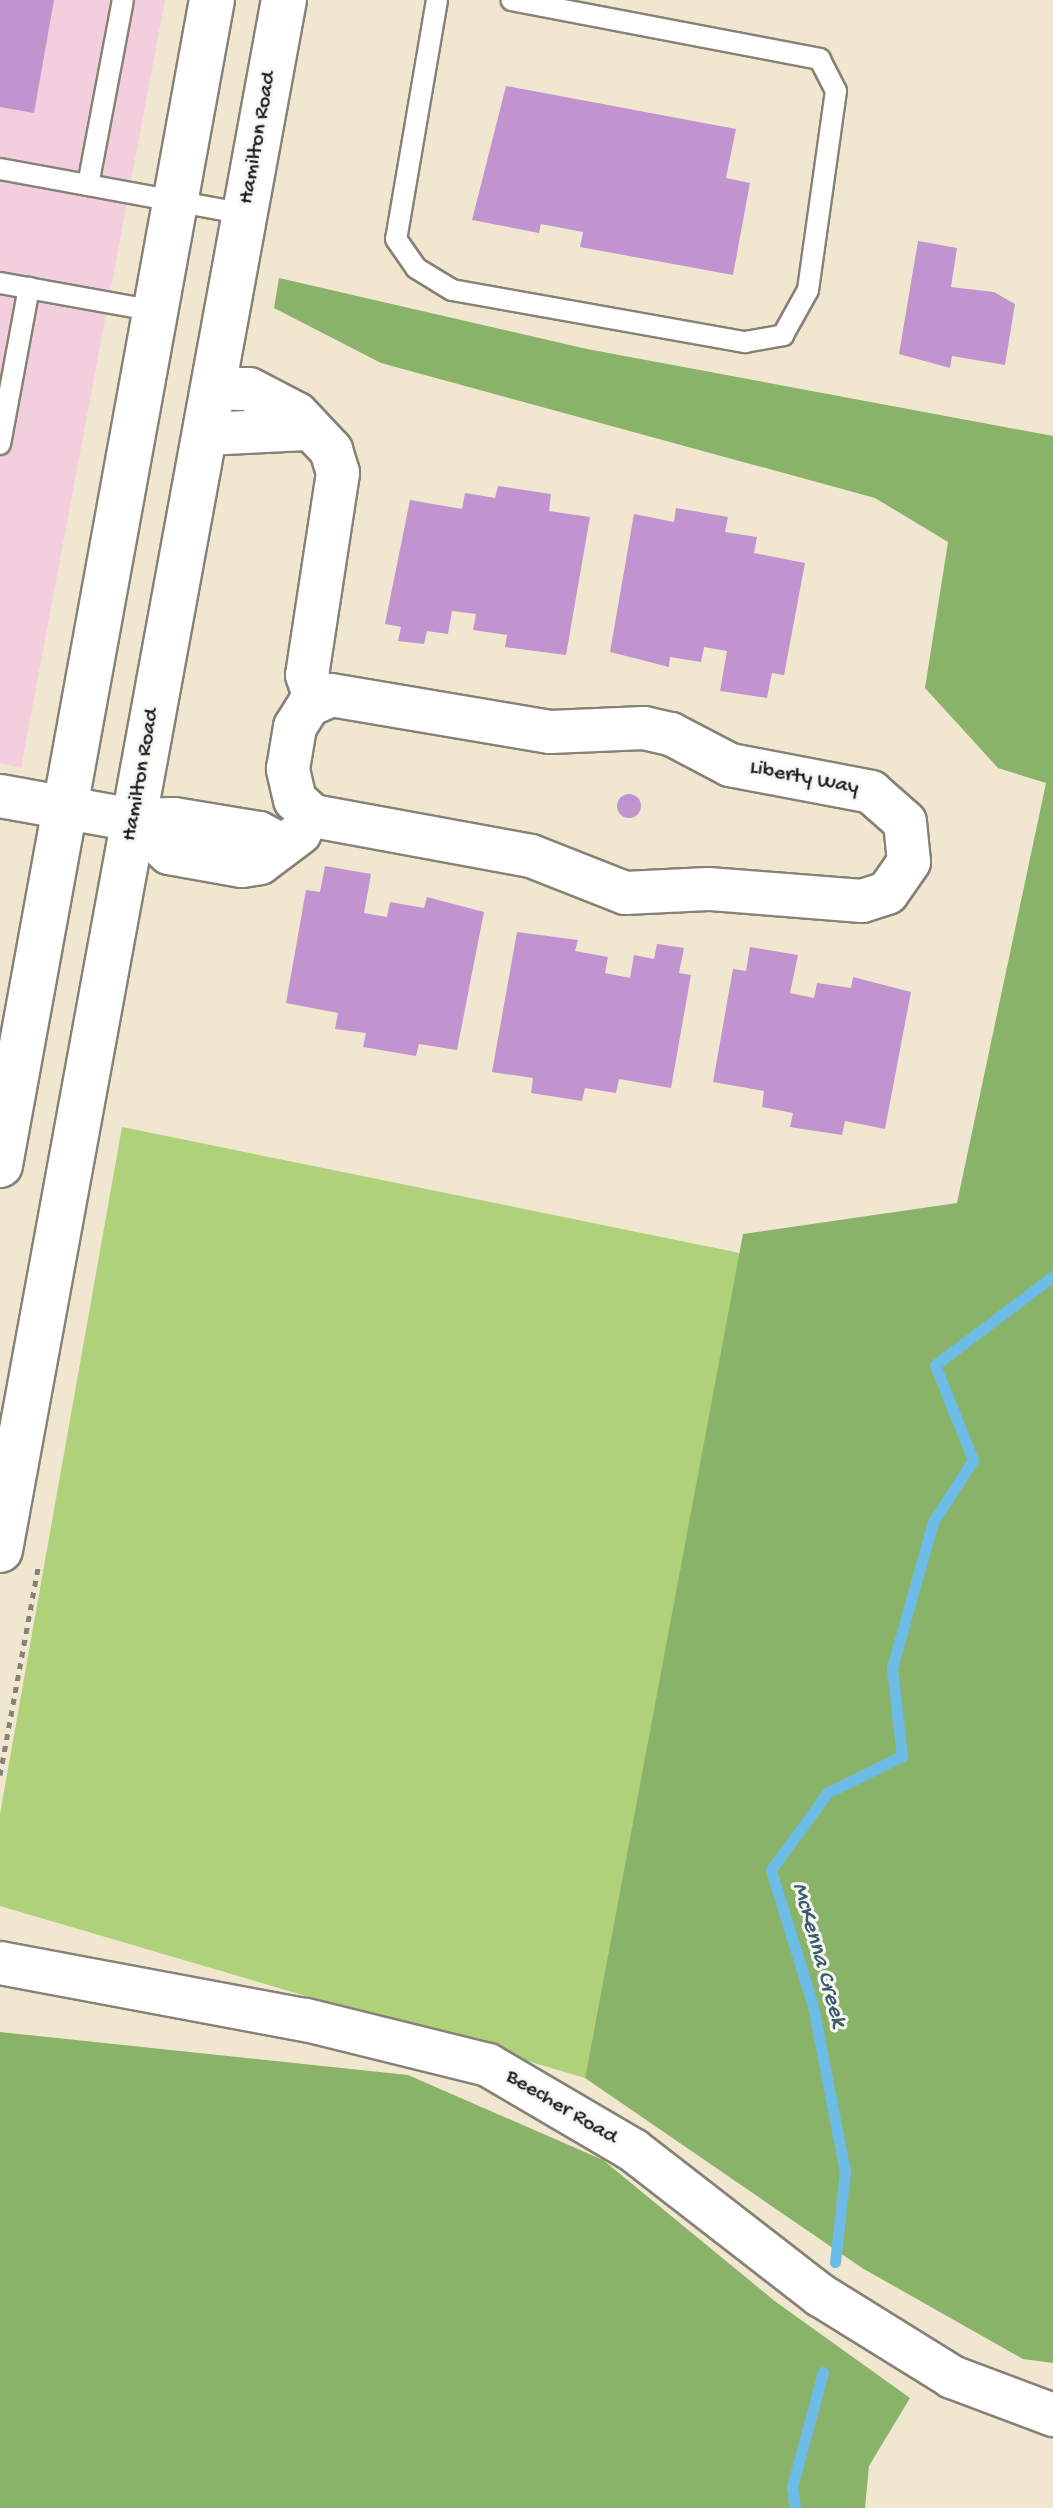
<!DOCTYPE html>
<style>
body{margin:0}
#map{position:relative;width:1053px;height:2508px;overflow:hidden;background:#f1e7d1;font-family:"Gochi Hand",sans-serif}
div>[style]{position:absolute}
.built>*{inset:0;background:#f3cfde}
.green>*{inset:0;background:#aed17a}
.forest>*{inset:0;background:#8ab36a}
.stream>*{height:11px;margin:-5.5px;padding:0 5.5px;transform-origin:5.5px;border-radius:5.5px;background:#6dbce8}
.building>*{inset:0;background:#c194cf}
.round{border-radius:50%}
.path>*{height:5px;margin-top:-2.5px;transform-origin:0;background:repeating-linear-gradient(90deg,#868276 0 6px,transparent 0 12px)}
.roads{filter:drop-shadow(2px 0 #868276) drop-shadow(-2px 0 #868276) drop-shadow(0 2px #868276) drop-shadow(0 -2px #868276)}
.service>*{height:20px;margin:-10px;padding:0 10px;transform-origin:10px;border-radius:10px;background:#fff}
.minor>*{height:42px;margin:-21px;padding:0 21px;transform-origin:21px;border-radius:21px;background:#fff}
.primary>*{height:44px;margin:-22px;padding:0 22px;transform-origin:22px;border-radius:22px;background:#fff}
span{translate:-50% -50%;white-space:nowrap;text-align:center;line-height:1.15;-webkit-text-stroke:6px #f6f6f2;paint-order:stroke}
.street-label{font-size:22px;color:#1c1c1c}
.water-label{font-size:24px;color:#3c5c6e;font-style:italic}
</style>
<div id="map">
<div class="built">
<div style="clip-path:polygon(0 0,165px 0,21px 768px,0 763px)"></div>
</div>
<div class="green">
<div style="clip-path:polygon(122px 1127px,740px 1253px,585px 2078px,0 1906px,0 1814px)"></div>
</div>
<div class="forest">
<div style="clip-path:polygon(279px 278px,587px 349px,1053px 436px,1053px 2363px,1023px 2359px,862px 2268px,585px 2078px,743px 1234px,957px 1203px,1046px 783px,998px 768px,925px 688px,948px 542px,875px 498px,381px 363px,274px 308px)"></div>
<div style="clip-path:polygon(0 2032px,408px 2075px,603px 2160px,776px 2302px,910px 2398px,869px 2466px,865px 2508px,0 2508px)"></div>
</div>
<div class="stream">
<div style="left:835px;top:2262px;width:91px;rotate:-83.7deg"></div>
<div style="left:845px;top:2172px;width:169px;rotate:-100.9deg"></div>
<div style="left:813px;top:2006px;width:142px;rotate:-107.2deg"></div>
<div style="left:771px;top:1870px;width:95px;rotate:-54deg"></div>
<div style="left:827px;top:1793px;width:84px;rotate:-26.3deg"></div>
<div style="left:902px;top:1756px;width:89px;rotate:-96.5deg"></div>
<div style="left:892px;top:1668px;width:152px;rotate:-74.3deg"></div>
<div style="left:933px;top:1522px;width:74px;rotate:-57.2deg"></div>
<div style="left:973px;top:1460px;width:102px;rotate:-111.8deg"></div>
<div style="left:935px;top:1365px;width:148px;rotate:-37deg"></div>
<div style="left:795px;top:2508px;width:21px;rotate:-98deg"></div>
<div style="left:792px;top:2487px;width:119px;rotate:-74.9deg"></div>
</div>
<div class="building">
<div style="clip-path:polygon(0 0,54px 0,34px 113px,0 107px)"></div>
<div style="clip-path:polygon(506px 86px,736px 129px,726px 178px,750px 183px,733px 275px,580px 247px,583px 232px,541px 224px,539px 233px,472px 220px)"></div>
<div style="clip-path:polygon(918px 241px,957px 248px,951px 287px,994px 292px,1015px 304px,1005px 365px,952px 356px,950px 368px,899px 354px)"></div>
<div style="clip-path:polygon(498px 486px,551px 494px,549px 511px,590px 517px,566px 655px,505px 647px,507px 635px,473px 630px,476px 614px,452px 611px,448px 634px,427px 631px,424px 644px,398px 641px,401px 627px,385px 624px,410px 500px,462px 509px,465px 493px,495px 498px)"></div>
<div style="clip-path:polygon(676px 508px,728px 517px,725px 532px,757px 537px,754px 553px,805px 563px,784px 675px,772px 673px,767px 698px,720px 691px,727px 651px,704px 647px,701px 662px,670px 657px,669px 667px,610px 652px,634px 514px,674px 522px)"></div>
<div class="round" style="left:617px;top:794px;width:24px;height:24px"></div>
<div style="clip-path:polygon(325px 866px,371px 874px,364px 913px,387px 917px,390px 902px,424px 908px,427px 897px,484px 912px,457px 1050px,419px 1044px,416px 1056px,363px 1047px,366px 1033px,335px 1029px,338px 1013px,286px 1003px,306px 890px,320px 892px)"></div>
<div style="clip-path:polygon(517px 932px,578px 940px,575px 951px,608px 957px,605px 973px,630px 978px,634px 955px,654px 959px,657px 944px,684px 948px,679px 973px,691px 975px,671px 1088px,619px 1079px,616px 1093px,585px 1088px,582px 1101px,531px 1093px,533px 1078px,492px 1072px)"></div>
<div style="clip-path:polygon(750px 947px,798px 955px,790px 993px,814px 998px,817px 983px,851px 988px,853px 977px,911px 992px,885px 1129px,845px 1121px,842px 1135px,790px 1127px,793px 1113px,762px 1107px,764px 1091px,713px 1082px,733px 969px,746px 971px)"></div>
</div>
<div class="path">
<div style="left:0;top:1775px;width:211px;rotate:-79.6deg"></div>
</div>
<div class="roads">
<div class="service">
<div style="left:437px;top:0;width:242px;rotate:99.7deg"></div>
<div style="left:396px;top:239px;width:35px;rotate:55deg"></div>
<div style="left:416px;top:268px;width:42px;rotate:31.4deg"></div>
<div style="left:452px;top:290px;width:298px;rotate:10.1deg"></div>
<div style="left:745px;top:342px;width:39px;rotate:-10deg"></div>
<div style="left:783px;top:335px;width:51px;rotate:-60.9deg"></div>
<div style="left:808px;top:290px;width:201px;rotate:-82deg"></div>
<div style="left:836px;top:91px;width:36px;rotate:-117deg"></div>
<div style="left:820px;top:59px;width:314px;rotate:-169.2deg"></div>
<div style="left:0;top:169px;width:250px;rotate:10.4deg"></div>
<div style="left:88px;top:185px;width:188px;rotate:-79.3deg"></div>
<div style="left:0;top:283px;width:158px;rotate:10.2deg"></div>
<div style="left:0;top:444px;width:159px;rotate:-79.5deg"></div>
</div>
<div class="minor">
<div style="left:214px;top:388px;width:35px;rotate:2deg"></div>
<div style="left:249px;top:389px;width:54px;rotate:27.5deg"></div>
<div style="left:297px;top:414px;width:50px;rotate:46.6deg"></div>
<div style="left:331px;top:450px;width:24px;rotate:73deg"></div>
<div style="left:338px;top:473px;width:204px;rotate:98.7deg"></div>
<div style="left:307px;top:675px;width:28px;rotate:71deg"></div>
<div style="left:206px;top:434px;width:104px;rotate:-2.8deg"></div>
<div style="left:331px;top:695px;width:222px;rotate:9.6deg"></div>
<div style="left:550px;top:732px;width:94px;rotate:-2.4deg"></div>
<div style="left:644px;top:728px;width:28px;rotate:13deg"></div>
<div style="left:671px;top:734px;width:67px;rotate:27.7deg"></div>
<div style="left:730px;top:765px;width:144px;rotate:10.8deg"></div>
<div style="left:871px;top:792px;width:45px;rotate:41.4deg"></div>
<div style="left:905px;top:822px;width:40px;rotate:84.3deg"></div>
<div style="left:909px;top:862px;width:38px;rotate:125deg"></div>
<div style="left:887px;top:893px;width:26px;rotate:162deg"></div>
<div style="left:862px;top:901px;width:154px;rotate:-175.5deg"></div>
<div style="left:708px;top:889px;width:83px;rotate:177.2deg"></div>
<div style="left:625px;top:893px;width:101px;rotate:-158.5deg"></div>
<div style="left:531px;top:856px;width:222px;rotate:-169.6deg"></div>
<div style="left:313px;top:816px;width:24px;rotate:-138deg"></div>
<div style="left:295px;top:800px;width:32px;rotate:-103deg"></div>
<div style="left:288px;top:769px;width:43px;rotate:-80.5deg"></div>
<div style="left:295px;top:727px;width:26px;rotate:-58deg"></div>
<div style="left:309px;top:705px;width:24px;rotate:-24deg"></div>
<div style="left:0;top:796px;width:135px;rotate:10.2deg"></div>
<div style="left:133px;top:820px;width:41px;rotate:-1.4deg"></div>
<div style="left:174px;top:819px;width:86px;rotate:9.4deg"></div>
<div style="left:259px;top:833px;width:26px;rotate:28deg"></div>
<div style="left:133px;top:820px;width:49px;rotate:42.5deg"></div>
<div style="left:169px;top:853px;width:74px;rotate:10.1deg"></div>
<div style="left:242px;top:866px;width:18px;rotate:-9deg"></div>
<div style="left:260px;top:863px;width:50px;rotate:-36.9deg"></div>
<div style="left:0;top:1963px;width:311px;rotate:10.6deg"></div>
<div style="left:306px;top:2020px;width:187px;rotate:13.9deg"></div>
<div style="left:488px;top:2065px;width:168px;rotate:30.4deg"></div>
<div style="left:633px;top:2150px;width:237px;rotate:37.8deg"></div>
<div style="left:820px;top:2295px;width:155px;rotate:31.8deg"></div>
<div style="left:952px;top:2377px;width:108px;rotate:20.6deg"></div>
</div>
<div class="primary">
<div style="left:0;top:1165px;width:1184px;rotate:-79.69deg"></div>
<div style="left:0;top:1550px;width:1576px;rotate:-79.62deg"></div>
</div>
</div>
<div class="street-label">
<span style="left:259px;top:138px;rotate:-80deg">Hamilton Road</span>
<span style="left:142px;top:775px;rotate:-80deg">Hamilton Road</span>
<span style="left:804px;top:779px;rotate:11deg">Liberty Way</span>
<span style="left:561px;top:2108px;rotate:31deg">Beecher Road</span>
</div>
<div class="water-label">
<span style="left:818px;top:1955px;rotate:74deg">McKenna Creek</span>
</div>
</div>
